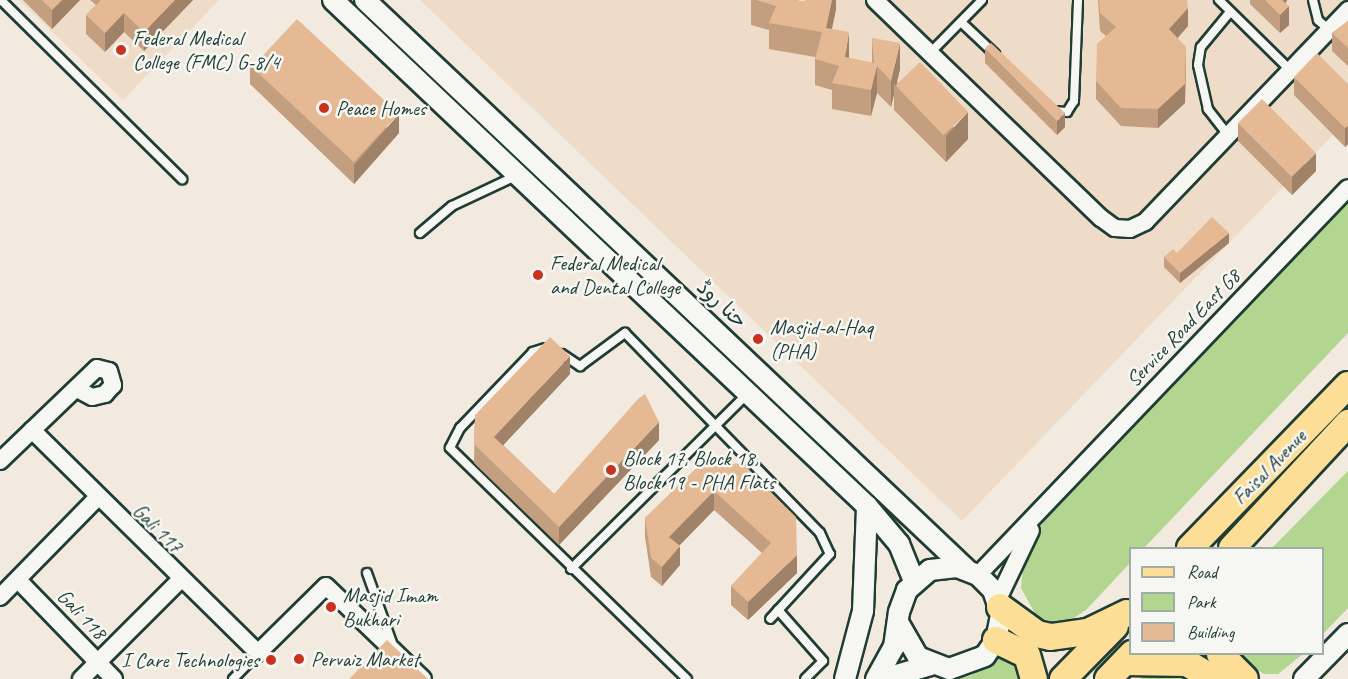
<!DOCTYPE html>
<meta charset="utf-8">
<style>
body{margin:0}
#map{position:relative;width:1348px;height:679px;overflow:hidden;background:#f2eadf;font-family:Caveat,"Playpen Sans Arabic",sans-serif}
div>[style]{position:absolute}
.built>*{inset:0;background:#eedbc8}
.green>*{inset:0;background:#b2d58f}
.roads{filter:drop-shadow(2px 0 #1f3d34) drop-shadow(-2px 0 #1f3d34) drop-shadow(0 2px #1f3d34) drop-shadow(0 -2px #1f3d34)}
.service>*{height:8px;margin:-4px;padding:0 4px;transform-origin:4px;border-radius:4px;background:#f6f6f2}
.minor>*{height:16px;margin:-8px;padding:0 8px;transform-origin:8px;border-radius:8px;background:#f6f6f2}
.tertiary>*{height:20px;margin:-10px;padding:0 10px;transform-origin:10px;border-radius:10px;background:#f6f6f2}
.primary>*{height:26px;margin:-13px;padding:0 13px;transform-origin:13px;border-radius:13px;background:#fcde96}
.wall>*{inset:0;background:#c49f7f}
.shaded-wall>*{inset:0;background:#a08268}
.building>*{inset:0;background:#e4b994;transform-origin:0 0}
.dots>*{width:16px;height:16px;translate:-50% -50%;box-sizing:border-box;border:3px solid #f6f6f2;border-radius:50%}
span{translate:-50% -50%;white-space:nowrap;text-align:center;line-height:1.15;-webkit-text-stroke:5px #f6f6f2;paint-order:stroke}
.poi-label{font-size:21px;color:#1f3d34}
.left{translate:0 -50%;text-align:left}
.right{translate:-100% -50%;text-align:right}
.street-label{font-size:21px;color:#1f3d34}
.legend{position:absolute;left:1129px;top:547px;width:195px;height:108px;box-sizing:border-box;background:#f6f6f2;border:2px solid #a0aca6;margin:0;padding:8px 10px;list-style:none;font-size:18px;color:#1f3d34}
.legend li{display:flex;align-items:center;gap:12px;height:30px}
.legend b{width:30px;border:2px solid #a0aca6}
</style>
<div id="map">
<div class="built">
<div style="clip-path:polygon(19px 0,219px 0,123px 100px)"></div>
<div style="clip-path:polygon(420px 0,1348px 0,1348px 119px,962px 521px)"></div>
</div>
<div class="green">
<div style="clip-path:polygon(1348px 198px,1348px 333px,1144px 548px,1130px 548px,1130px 563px,1086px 610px,1063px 625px,1037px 617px,1021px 588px,1024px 558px,1055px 500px)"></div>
<div style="clip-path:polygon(1348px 471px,1348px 608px,1323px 634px,1322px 548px,1272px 548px)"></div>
<div style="clip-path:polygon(1233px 654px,1303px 654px,1278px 674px,1264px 674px)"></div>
<div style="clip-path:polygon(997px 655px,1017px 656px,1021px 679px,956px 679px,972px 675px)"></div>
<div style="clip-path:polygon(1155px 665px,1204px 679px,1141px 679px)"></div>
</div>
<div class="roads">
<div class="service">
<div style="left:1px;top:0;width:255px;rotate:44.7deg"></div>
<div style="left:1219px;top:0;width:100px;rotate:44.6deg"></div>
<div style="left:1313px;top:0;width:21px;rotate:76deg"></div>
<div style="left:1318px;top:20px;width:15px;rotate:42deg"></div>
<div style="left:961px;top:22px;width:47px;rotate:43.3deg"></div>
<div style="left:930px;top:53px;width:74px;rotate:-45.5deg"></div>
<div style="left:1054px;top:111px;width:13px;rotate:4deg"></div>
<div style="left:1067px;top:112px;width:13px;rotate:-58deg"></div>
<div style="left:1074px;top:101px;width:101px;rotate:-87.7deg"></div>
<div style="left:1228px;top:135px;width:33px;rotate:-128deg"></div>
<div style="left:1208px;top:109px;width:45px;rotate:-102.8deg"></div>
<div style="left:1198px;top:65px;width:18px;rotate:-81deg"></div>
<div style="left:1201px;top:47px;width:45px;rotate:-50.4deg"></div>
<div style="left:420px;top:233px;width:42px;rotate:-40.2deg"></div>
<div style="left:452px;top:206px;width:73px;rotate:-25.2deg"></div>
<div style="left:545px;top:348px;width:13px;rotate:162deg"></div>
<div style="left:533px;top:352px;width:105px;rotate:133.8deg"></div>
<div style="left:460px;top:428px;width:22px;rotate:117deg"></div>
<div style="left:450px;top:448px;width:331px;rotate:44.3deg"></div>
<div style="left:562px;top:354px;width:22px;rotate:34deg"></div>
<div style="left:580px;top:366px;width:56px;rotate:-36.3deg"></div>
<div style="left:625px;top:333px;width:279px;rotate:45.7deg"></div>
<div style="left:820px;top:533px;width:23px;rotate:65deg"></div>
<div style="left:830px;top:554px;width:88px;rotate:132.7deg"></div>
<div style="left:571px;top:569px;width:250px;rotate:-44.8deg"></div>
<div style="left:367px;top:573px;width:74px;rotate:70.3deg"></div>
<div style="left:778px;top:610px;width:68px;rotate:48.6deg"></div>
<div style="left:823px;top:661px;width:25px;rotate:135deg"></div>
<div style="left:233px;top:679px;width:36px;rotate:-46deg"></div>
</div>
<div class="minor">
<div style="left:875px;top:0;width:314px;rotate:44deg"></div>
<div style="left:1101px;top:218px;width:17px;rotate:36deg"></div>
<div style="left:1115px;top:228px;width:15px;rotate:4deg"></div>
<div style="left:1130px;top:229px;width:17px;rotate:-25deg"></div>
<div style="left:1145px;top:222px;width:294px;rotate:-46.2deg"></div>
<div style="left:32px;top:430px;width:317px;rotate:44.6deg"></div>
<div style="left:258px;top:653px;width:95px;rotate:-44.6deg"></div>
<div style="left:326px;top:586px;width:134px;rotate:43.8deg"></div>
<div style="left:0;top:461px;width:134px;rotate:-43.8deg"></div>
<div style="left:97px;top:368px;width:12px;rotate:14deg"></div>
<div style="left:109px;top:371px;width:15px;rotate:74deg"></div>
<div style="left:113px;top:385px;width:12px;rotate:132deg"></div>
<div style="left:105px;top:394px;width:13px;rotate:167deg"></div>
<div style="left:92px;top:397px;width:17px;rotate:-152deg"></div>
<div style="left:978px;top:575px;width:535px;rotate:-46.29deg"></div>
<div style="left:18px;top:580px;width:138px;rotate:45.9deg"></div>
<div style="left:0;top:597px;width:137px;rotate:-45.6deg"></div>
<div style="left:998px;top:599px;width:76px;rotate:-64.4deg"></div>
<div style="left:81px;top:679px;width:140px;rotate:-45deg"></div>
</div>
<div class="tertiary">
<div style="left:333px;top:0;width:736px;rotate:43.46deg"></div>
<div style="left:867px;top:506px;width:50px;rotate:49.9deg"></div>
<div style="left:899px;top:544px;width:40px;rotate:68deg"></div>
<div style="left:365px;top:0;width:828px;rotate:43.43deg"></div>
<div style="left:845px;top:679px;width:70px;rotate:-75.2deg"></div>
<div style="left:863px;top:611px;width:105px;rotate:-87.8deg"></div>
<div style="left:876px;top:679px;width:37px;rotate:-61deg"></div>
<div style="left:894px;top:647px;width:35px;rotate:-82deg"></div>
<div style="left:899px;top:612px;width:23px;rotate:-70deg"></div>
<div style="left:907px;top:590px;width:30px;rotate:-41deg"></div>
<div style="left:930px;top:570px;width:27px;rotate:-6deg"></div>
<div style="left:957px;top:567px;width:22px;rotate:21deg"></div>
<div style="left:978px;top:575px;width:21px;rotate:45deg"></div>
<div style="left:993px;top:590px;width:26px;rotate:72deg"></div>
<div style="left:1001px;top:615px;width:25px;rotate:101deg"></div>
<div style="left:996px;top:640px;width:19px;rotate:125deg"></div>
<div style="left:985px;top:656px;width:38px;rotate:160deg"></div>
<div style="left:949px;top:669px;width:33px;rotate:-159deg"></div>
<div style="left:918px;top:657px;width:38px;rotate:-120deg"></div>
<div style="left:883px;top:679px;width:50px;rotate:-16.3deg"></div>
<div style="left:1304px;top:679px;width:63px;rotate:-45.6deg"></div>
</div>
<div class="primary">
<div style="left:1190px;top:548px;width:227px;rotate:-45.9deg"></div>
<div style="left:1232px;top:548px;width:171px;rotate:-47.1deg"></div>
<div style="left:1000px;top:607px;width:46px;rotate:36.1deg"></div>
<div style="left:1037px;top:634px;width:14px;rotate:12deg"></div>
<div style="left:1051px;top:637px;width:37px;rotate:-8deg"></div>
<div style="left:1088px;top:632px;width:43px;rotate:-26deg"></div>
<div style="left:996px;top:640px;width:34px;rotate:26deg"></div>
<div style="left:1027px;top:655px;width:25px;rotate:74deg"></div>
<div style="left:1220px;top:654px;width:35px;rotate:45deg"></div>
<div style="left:1125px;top:662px;width:62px;rotate:0.9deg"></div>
<div style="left:1187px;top:663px;width:31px;rotate:31deg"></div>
<div style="left:1063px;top:679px;width:74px;rotate:-45.5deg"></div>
<div style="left:1108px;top:679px;width:35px;rotate:-46deg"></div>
</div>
</div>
<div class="wall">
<div style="clip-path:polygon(23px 0,80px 0,52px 29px)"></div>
<div style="clip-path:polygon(90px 0,193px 0,144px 51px,124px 32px,105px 52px,86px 34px,86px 15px,96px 5px)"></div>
<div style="clip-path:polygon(751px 0,795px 0,805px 2px,836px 0,836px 9px,832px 29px,849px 58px,872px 63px,872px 38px,900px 69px,897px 82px,968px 139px,946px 162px,894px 110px,894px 94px,891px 107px,877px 93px,871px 116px,832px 109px,832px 90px,815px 85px,815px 57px,769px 49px,769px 30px,751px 25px)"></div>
<div style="clip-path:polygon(1098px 0,1187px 0,1188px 26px,1177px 38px,1186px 66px,1185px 103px,1158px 128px,1121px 126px,1096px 99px,1096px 81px,1106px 36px,1100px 31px)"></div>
<div style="clip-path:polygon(1250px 0,1287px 0,1286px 3px,1289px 25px,1280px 33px,1250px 4px)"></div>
<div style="clip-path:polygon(1348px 21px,1348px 66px,1332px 51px,1332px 33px)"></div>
<div style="clip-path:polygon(985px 48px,1065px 127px,1057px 135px,985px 63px)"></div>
<div style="clip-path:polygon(250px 65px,399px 133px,354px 184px,250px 84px)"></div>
<div style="clip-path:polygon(1294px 77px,1348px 84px,1348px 144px,1345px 147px,1294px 95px)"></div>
<div style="clip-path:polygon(1238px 123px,1316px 171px,1292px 195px,1238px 141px)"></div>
<div style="clip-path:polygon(1229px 243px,1180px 283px,1164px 267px,1164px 257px,1177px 253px)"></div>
<div style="clip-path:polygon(570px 374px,503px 445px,554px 494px,659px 440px,559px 545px,474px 463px,475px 415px)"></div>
<div style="clip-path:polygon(703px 462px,797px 573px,748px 620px,731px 605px,731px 586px,762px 553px,714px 510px,679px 546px,680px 565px,662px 586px,651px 577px,645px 537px,645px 518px)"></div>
</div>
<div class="shaded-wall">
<div style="clip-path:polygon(62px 0,80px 0,52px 29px,52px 10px)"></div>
<div style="clip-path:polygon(175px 0,193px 0,144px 51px,144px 32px)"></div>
<div style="clip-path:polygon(832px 0,836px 0,836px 9px,826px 55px,826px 28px)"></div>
<div style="clip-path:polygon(1280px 0,1287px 0,1280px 15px,1289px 6px,1289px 25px,1280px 33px)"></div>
<div style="clip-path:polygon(1188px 8px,1188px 26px,1169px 48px,1169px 29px)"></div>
<div style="clip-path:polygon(124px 13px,124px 32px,105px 52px,105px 33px)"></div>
<div style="clip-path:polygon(849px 32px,849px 58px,845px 57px)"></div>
<div style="clip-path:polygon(900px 43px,900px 69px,896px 86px,894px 84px,894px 94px,891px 107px,891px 81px)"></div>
<div style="clip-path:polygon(1186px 47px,1185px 103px,1158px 128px,1158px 109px)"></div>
<div style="clip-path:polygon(877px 66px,877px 93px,871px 116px,871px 90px)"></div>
<div style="clip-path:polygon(968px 112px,968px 139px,946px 162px,946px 136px)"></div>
<div style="clip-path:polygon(1065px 113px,1065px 127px,1057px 135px,1057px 121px)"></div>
<div style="clip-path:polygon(399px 114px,399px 133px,354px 184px,354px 165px)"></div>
<div style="clip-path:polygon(1348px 126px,1348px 144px,1345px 147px,1345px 128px)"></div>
<div style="clip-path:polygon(1316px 153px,1316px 171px,1292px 195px,1292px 177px)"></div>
<div style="clip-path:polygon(1229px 233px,1229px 243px,1180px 283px,1180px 273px)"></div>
<div style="clip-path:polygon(570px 356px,570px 374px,494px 455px,494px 437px)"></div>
<div style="clip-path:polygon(659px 422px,659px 440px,559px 545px,559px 527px)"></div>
<div style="clip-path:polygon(714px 491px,714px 510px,669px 556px,669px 537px)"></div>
<div style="clip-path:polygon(680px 546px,680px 565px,662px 586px,662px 567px)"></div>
<div style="clip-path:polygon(797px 555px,797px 573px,748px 620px,748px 602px)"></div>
</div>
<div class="building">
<div style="clip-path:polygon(42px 0,62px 0,52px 10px)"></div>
<div style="clip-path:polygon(101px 0,175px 0,144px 32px,124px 13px,105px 33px,86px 15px)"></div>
<div style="clip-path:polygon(756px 0,795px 0,805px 2px,805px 0,832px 0,826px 28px,849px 32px,845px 57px,874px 63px,872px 38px,900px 43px,891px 81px,877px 66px,871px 90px,832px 83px,839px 66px,815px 59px,822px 32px,769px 23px,776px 6px)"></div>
<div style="clip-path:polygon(1099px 0,1187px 0,1188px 8px,1169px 29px,1186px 47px,1185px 84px,1158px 109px,1121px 108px,1096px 81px,1097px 44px,1116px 27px,1100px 13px)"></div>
<div style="clip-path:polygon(1265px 0,1282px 0,1289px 6px,1280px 15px)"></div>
<div style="left:297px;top:19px;width:139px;height:66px;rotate:43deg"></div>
<div style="clip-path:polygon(1348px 21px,1348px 48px,1332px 33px)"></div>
<div style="clip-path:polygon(991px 43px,1065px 113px,1057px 121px,985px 48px)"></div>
<div style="clip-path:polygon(1317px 53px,1348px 84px,1348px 126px,1345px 128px,1294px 77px)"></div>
<div style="left:920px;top:62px;width:69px;height:34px;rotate:46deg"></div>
<div style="left:1262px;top:99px;width:76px;height:34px;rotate:45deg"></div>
<div style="clip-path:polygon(1212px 217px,1229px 233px,1180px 273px,1164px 257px,1173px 249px,1177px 253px)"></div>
<div style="clip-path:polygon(550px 337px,570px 356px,494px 437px,554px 494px,638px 399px,645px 394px,659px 422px,559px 527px,474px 444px,475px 415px)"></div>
<div style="clip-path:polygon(703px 462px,742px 464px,796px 517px,797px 555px,748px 602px,731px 586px,771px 543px,714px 491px,669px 537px,680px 546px,662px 567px,651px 558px,645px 518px)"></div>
<div style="clip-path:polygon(387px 640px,428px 679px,349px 679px)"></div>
</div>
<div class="dots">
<div style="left:121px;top:50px;background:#c8321e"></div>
<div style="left:324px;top:108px;background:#c8321e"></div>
<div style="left:538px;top:275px;background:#c8321e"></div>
<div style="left:758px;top:339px;background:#c8321e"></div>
<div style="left:611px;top:470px;background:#c8321e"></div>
<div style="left:331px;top:607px;background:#c8321e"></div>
<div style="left:299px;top:659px;background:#c8321e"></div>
<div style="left:271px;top:660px;background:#c8321e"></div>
</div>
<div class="poi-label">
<span class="left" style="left:133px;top:50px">Federal Medical<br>College (FMC) G-8/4</span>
<span class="left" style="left:336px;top:108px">Peace Homes</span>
<span class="left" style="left:550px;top:275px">Federal Medical<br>and Dental College</span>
<span class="left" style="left:770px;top:339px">Masjid-al-Haq<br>(PHA)</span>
<span class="left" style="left:623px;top:470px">Block 17, Block 18,<br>Block 19 - PHA Flats</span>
<span class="left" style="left:343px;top:607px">Masjid Imam<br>Bukhari</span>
<span class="left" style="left:311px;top:659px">Pervaiz Market</span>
<span class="right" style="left:259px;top:660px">I Care Technologies</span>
</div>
<div class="street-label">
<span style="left:722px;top:304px;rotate:43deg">حنا روڈ</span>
<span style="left:1183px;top:328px;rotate:-46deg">Service Road East G8</span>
<span style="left:1269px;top:467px;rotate:-46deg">Faisal Avenue</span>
<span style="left:158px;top:528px;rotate:44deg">Gali 117</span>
<span style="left:82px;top:614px;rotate:46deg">Gali 118</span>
</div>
<ul class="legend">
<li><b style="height:8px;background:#fcde96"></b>Road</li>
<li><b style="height:16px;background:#b2d58f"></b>Park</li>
<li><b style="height:16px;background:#e4b994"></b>Building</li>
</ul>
</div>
